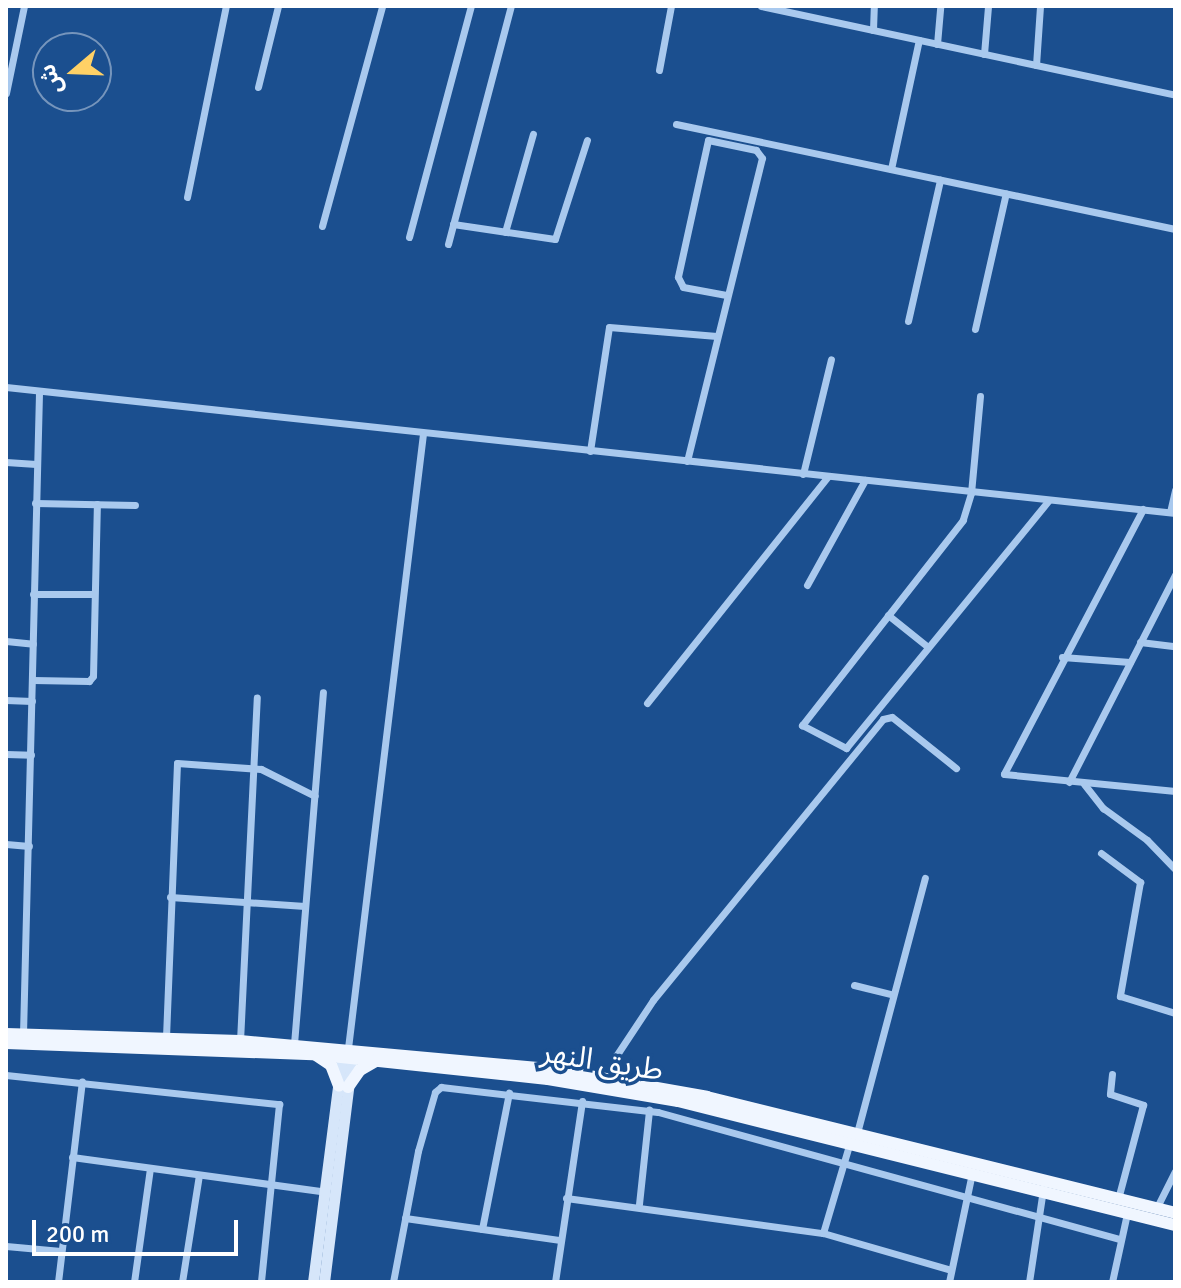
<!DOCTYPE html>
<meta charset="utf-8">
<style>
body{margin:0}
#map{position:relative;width:1181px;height:1288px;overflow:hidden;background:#1b4f8f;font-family:Signika,"Noto Sans Arabic",sans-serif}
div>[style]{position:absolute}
.minor>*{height:7px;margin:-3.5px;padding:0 3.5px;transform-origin:3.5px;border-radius:3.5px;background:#a9c9ee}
.secondary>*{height:11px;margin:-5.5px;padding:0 5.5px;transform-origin:5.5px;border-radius:5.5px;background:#d6e6fa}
.primary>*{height:12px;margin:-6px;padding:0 6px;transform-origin:6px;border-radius:6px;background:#f0f6ff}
span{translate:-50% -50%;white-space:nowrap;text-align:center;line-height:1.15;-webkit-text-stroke:7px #1b4f8f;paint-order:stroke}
.street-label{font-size:30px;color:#fff}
.frame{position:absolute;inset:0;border:8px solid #fff;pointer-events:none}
.north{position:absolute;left:32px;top:32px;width:80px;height:80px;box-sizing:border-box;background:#1b4f8f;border:2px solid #7695bc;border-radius:50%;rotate:251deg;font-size:22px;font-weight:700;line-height:32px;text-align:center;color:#fff}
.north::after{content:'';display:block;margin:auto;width:28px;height:36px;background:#ffd166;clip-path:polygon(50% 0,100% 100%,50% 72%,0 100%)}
.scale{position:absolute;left:32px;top:1220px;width:206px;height:36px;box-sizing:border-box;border:4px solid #fff;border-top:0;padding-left:10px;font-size:24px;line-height:28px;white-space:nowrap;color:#fff;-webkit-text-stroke:6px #1b4f8f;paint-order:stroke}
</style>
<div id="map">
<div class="minor">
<div style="left:761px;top:6px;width:423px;rotate:12.1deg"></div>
<div style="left:873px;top:30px;width:24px;rotate:-88deg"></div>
<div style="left:937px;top:44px;width:38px;rotate:-85deg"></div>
<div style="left:984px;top:54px;width:48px;rotate:-85.2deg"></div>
<div style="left:1036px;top:65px;width:59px;rotate:-86.1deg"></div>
<div style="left:659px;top:70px;width:65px;rotate:-79.4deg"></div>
<div style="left:258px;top:87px;width:83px;rotate:-76.1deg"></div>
<div style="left:6px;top:93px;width:89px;rotate:-78.3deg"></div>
<div style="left:676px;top:124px;width:510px;rotate:11.88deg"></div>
<div style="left:891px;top:169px;width:132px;rotate:-77.8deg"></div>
<div style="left:187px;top:197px;width:195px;rotate:-78.5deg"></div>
<div style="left:453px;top:224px;width:103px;rotate:8.4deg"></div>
<div style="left:555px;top:239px;width:104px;rotate:-72.1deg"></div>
<div style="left:322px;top:226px;width:228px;rotate:-74.7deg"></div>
<div style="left:505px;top:232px;width:102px;rotate:-74.1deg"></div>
<div style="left:409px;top:237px;width:239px;rotate:-75deg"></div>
<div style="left:448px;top:244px;width:246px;rotate:-75.2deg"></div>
<div style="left:908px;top:321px;width:145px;rotate:-77.2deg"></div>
<div style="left:975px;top:329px;width:139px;rotate:-77.2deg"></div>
<div style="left:6px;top:387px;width:1176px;rotate:6.15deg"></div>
<div style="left:980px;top:396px;width:97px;rotate:95.3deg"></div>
<div style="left:971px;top:493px;width:28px;rotate:107deg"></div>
<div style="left:963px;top:520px;width:261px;rotate:128.1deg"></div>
<div style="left:802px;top:725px;width:50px;rotate:27.6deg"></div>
<div style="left:846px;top:748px;width:319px;rotate:-50.7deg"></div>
<div style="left:590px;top:451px;width:125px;rotate:-81.3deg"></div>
<div style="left:609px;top:327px;width:108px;rotate:4.8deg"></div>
<div style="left:687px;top:461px;width:312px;rotate:-76.1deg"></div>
<div style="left:762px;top:158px;width:10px;rotate:-127deg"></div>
<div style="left:756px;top:150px;width:49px;rotate:-168.2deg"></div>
<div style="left:708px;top:140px;width:140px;rotate:102.4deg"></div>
<div style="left:678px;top:277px;width:11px;rotate:63deg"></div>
<div style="left:683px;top:287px;width:44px;rotate:10.5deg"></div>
<div style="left:6px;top:462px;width:30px;rotate:4deg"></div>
<div style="left:803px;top:474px;width:118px;rotate:-76.3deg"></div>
<div style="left:35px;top:503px;width:100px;rotate:1.1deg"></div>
<div style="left:1143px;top:509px;width:299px;rotate:117.7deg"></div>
<div style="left:1004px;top:774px;width:172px;rotate:5.7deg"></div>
<div style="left:1170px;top:512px;width:23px;rotate:-77deg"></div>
<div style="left:807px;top:585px;width:120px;rotate:-61.1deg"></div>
<div style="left:33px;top:594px;width:61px"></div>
<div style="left:888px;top:615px;width:51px;rotate:38.7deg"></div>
<div style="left:6px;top:641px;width:27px;rotate:6deg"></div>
<div style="left:1140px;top:642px;width:35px;rotate:7deg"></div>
<div style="left:1062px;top:657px;width:68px;rotate:4.2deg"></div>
<div style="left:33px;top:680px;width:56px;rotate:1deg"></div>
<div style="left:89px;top:681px;width:6px;rotate:-51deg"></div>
<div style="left:93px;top:676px;width:172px;rotate:-88.7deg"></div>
<div style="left:6px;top:700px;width:26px;rotate:2deg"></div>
<div style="left:647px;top:703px;width:290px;rotate:-51.4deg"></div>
<div style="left:6px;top:754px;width:25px;rotate:2deg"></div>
<div style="left:1069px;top:782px;width:233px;rotate:-62.9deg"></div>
<div style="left:1084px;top:784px;width:31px;rotate:52deg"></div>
<div style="left:1103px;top:808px;width:54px;rotate:36deg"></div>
<div style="left:1147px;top:840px;width:40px;rotate:46deg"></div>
<div style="left:6px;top:844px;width:23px;rotate:5deg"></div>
<div style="left:1101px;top:853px;width:49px;rotate:36.6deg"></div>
<div style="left:1140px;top:882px;width:116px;rotate:100deg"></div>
<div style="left:1120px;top:996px;width:58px;rotate:17.2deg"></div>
<div style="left:170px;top:897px;width:135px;rotate:3.8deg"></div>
<div style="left:854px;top:985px;width:38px;rotate:14deg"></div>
<div style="left:23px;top:1034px;width:643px;rotate:-88.57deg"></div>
<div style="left:166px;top:1037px;width:274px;rotate:-87.7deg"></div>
<div style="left:177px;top:763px;width:84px;rotate:4.1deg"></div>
<div style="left:261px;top:769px;width:60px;rotate:26.6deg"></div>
<div style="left:240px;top:1041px;width:344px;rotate:-87.2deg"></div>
<div style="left:294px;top:1044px;width:353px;rotate:-85.3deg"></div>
<div style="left:348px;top:1048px;width:619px;rotate:-83.04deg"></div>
<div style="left:1112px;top:1074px;width:20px;rotate:96deg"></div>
<div style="left:1110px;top:1094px;width:35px;rotate:18deg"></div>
<div style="left:1143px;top:1105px;width:97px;rotate:104.9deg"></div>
<div style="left:6px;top:1075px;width:275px;rotate:6.1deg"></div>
<div style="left:279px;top:1104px;width:179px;rotate:95.8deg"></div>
<div style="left:611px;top:1079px;width:24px;rotate:-78deg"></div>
<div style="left:616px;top:1056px;width:67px;rotate:-56.5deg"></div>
<div style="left:653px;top:1000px;width:363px;rotate:-50.7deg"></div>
<div style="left:883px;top:719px;width:9px;rotate:-13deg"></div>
<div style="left:892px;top:717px;width:82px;rotate:38.6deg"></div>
<div style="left:857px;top:1133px;width:264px;rotate:-75.1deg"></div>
<div style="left:72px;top:1157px;width:256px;rotate:7.8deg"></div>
<div style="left:566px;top:1198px;width:259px;rotate:7.8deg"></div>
<div style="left:823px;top:1233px;width:133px;rotate:16.1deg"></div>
<div style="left:639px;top:1204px;width:95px;rotate:-83.9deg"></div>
<div style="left:1156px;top:1209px;width:42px;rotate:-63.4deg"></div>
<div style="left:405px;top:1218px;width:157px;rotate:8.1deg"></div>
<div style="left:482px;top:1229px;width:139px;rotate:-78.8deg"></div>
<div style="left:823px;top:1233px;width:95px;rotate:-73.5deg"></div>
<div style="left:6px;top:1246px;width:55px;rotate:5.2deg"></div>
<div style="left:58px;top:1282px;width:202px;rotate:-83.2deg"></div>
<div style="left:134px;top:1282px;width:115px;rotate:-82deg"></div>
<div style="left:182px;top:1282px;width:108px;rotate:-81deg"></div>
<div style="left:393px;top:1282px;width:133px;rotate:-79.2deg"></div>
<div style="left:418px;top:1151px;width:61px;rotate:-73.9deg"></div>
<div style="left:435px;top:1092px;width:8px;rotate:-40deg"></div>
<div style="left:441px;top:1087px;width:218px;rotate:6.6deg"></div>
<div style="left:658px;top:1112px;width:479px;rotate:15.4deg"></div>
<div style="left:555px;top:1282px;width:183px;rotate:-81.5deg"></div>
<div style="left:949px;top:1282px;width:111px;rotate:-78.1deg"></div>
<div style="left:1029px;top:1282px;width:94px;rotate:-81.4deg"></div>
<div style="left:1112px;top:1282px;width:71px;rotate:-77.7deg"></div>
</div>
<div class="secondary">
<div style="left:313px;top:1282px;width:227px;rotate:-82.7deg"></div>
<div style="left:324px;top:1282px;width:227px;rotate:-82.9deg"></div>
</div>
<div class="primary">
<div style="left:6px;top:1034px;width:234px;rotate:1.7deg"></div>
<div style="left:240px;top:1041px;width:310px;rotate:5.2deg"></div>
<div style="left:549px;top:1069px;width:160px;rotate:10deg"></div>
<div style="left:707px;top:1097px;width:482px;rotate:13.9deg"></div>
<div style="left:6px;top:1043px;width:307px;rotate:2.1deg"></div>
<div style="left:313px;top:1054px;width:236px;rotate:6.1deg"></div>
<div style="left:548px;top:1079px;width:132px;rotate:9.6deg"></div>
<div style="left:678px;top:1101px;width:512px;rotate:14.01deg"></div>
<div style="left:316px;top:1055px;width:18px;rotate:34deg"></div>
<div style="left:331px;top:1065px;width:22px;rotate:69deg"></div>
<div style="left:348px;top:1087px;width:21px;rotate:-55deg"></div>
<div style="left:360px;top:1070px;width:20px;rotate:-30deg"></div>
</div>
<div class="street-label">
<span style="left:602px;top:1062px;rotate:9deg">طريق النهر</span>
</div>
<div class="frame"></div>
<div class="north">ش</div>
<div class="scale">200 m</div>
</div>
